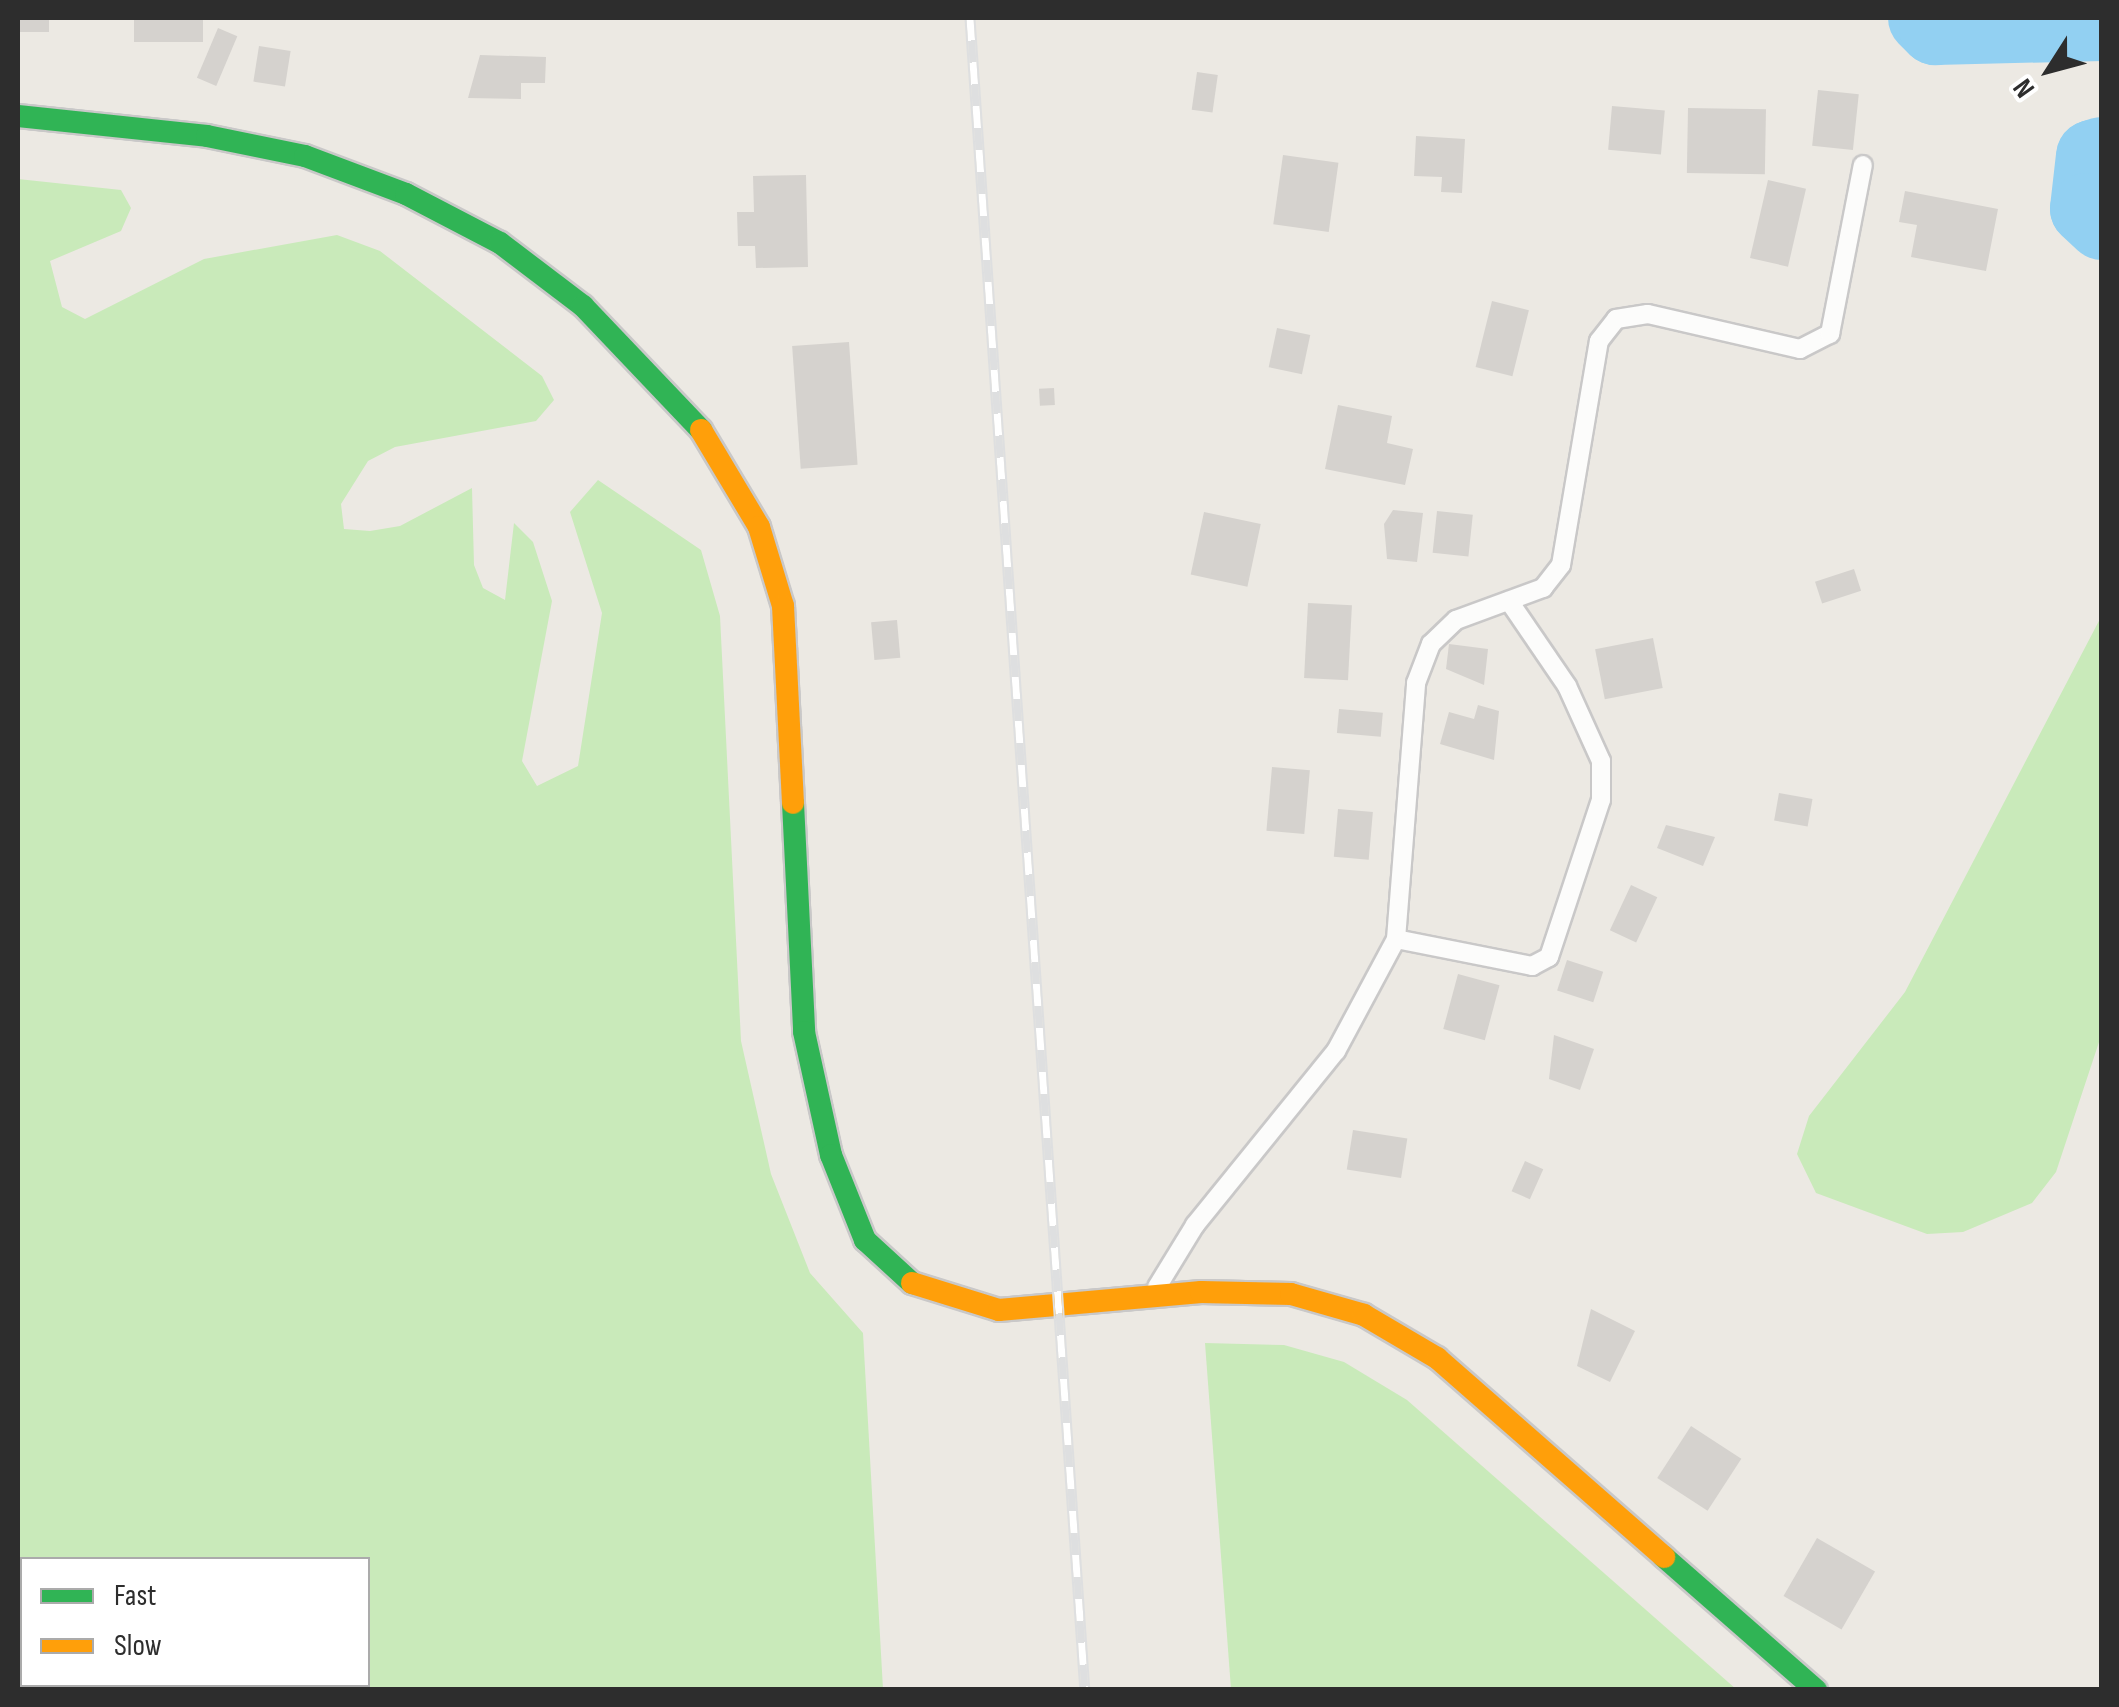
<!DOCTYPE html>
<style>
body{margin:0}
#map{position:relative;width:2119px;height:1707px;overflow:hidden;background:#ece9e3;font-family:"Sofia Sans Condensed",sans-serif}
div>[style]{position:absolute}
.green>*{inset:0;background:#c9eaba}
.river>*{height:72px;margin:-36px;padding:0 36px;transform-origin:36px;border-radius:36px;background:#92d0f2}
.building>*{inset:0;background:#d5d2ce;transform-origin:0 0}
.roads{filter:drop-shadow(2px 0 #c9c8c8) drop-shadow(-2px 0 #c9c8c8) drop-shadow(0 2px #c9c8c8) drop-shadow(0 -2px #c9c8c8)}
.lane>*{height:18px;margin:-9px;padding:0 9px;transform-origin:9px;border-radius:9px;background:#fcfcfb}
.fast>*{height:22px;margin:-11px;padding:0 11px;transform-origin:11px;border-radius:11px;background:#30b455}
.slow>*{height:22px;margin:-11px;padding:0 11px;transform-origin:11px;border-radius:11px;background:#ff9f0a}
.rail>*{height:11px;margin-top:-5.5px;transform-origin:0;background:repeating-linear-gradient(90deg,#fff 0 22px,#dedfe0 0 44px);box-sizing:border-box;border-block:2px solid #dedfe0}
span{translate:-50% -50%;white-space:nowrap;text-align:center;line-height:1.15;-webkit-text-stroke:10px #fff;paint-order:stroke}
.frame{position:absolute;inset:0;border:20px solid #2d2d2d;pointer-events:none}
.legend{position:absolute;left:20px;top:1557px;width:350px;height:130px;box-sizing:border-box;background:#fff;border:2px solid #ababab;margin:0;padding:12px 18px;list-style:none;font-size:30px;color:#2d2d2d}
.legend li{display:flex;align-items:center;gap:20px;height:50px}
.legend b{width:50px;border:2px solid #ababab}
.north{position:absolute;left:1999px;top:20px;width:100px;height:100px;-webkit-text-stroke:8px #fff;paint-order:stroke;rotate:234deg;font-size:28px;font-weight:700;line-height:40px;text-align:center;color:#2d2d2d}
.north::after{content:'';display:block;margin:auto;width:35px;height:45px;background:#2d2d2d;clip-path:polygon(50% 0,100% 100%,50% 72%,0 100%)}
</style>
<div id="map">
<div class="green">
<div style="clip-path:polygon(evenodd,18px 179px,121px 190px,131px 208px,121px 231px,50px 261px,62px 307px,85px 319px,204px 259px,337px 235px,380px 251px,542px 376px,554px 400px,536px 421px,395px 447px,368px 461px,341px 504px,344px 529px,370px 531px,400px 526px,472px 488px,474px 565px,483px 588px,505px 600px,514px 523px,533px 542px,552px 601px,522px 761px,537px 786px,578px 766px,602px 613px,570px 512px,598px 480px,701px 550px,720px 616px,741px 1041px,771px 1174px,810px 1273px,863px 1333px,883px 1689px,18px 1689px,18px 179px,22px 1560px,368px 1560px,368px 1684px,22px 1684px,22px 1560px)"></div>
<div style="clip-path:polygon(2101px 617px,2101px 1036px,2056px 1172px,2032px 1203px,1963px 1232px,1927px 1234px,1816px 1193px,1797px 1154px,1809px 1116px,1905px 992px)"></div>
<div style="clip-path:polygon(1205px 1343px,1284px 1345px,1344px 1362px,1407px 1400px,1736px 1689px,1231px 1689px)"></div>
</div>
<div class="river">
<div style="left:1924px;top:18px;width:16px;rotate:45deg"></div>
<div style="left:1935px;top:29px;width:167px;rotate:-1.4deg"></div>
<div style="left:2102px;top:153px;width:10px;rotate:163deg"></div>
<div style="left:2092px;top:156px;width:53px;rotate:96.5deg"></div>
<div style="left:2086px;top:209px;width:22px;rotate:43deg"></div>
</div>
<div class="building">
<div style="left:18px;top:18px;width:31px;height:14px"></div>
<div style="left:134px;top:18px;width:69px;height:24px"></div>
<div style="left:218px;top:28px;width:21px;height:54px;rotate:23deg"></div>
<div style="left:259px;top:46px;width:32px;height:36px;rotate:9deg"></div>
<div style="clip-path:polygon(480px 55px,546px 57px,545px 83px,521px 83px,521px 99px,468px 98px)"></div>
<div style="left:1197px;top:72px;width:21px;height:38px;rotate:8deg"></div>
<div style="left:1818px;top:90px;width:41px;height:56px;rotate:6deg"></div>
<div style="left:1612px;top:106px;width:53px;height:44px;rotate:5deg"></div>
<div style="left:1688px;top:108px;width:78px;height:65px;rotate:1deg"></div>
<div style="clip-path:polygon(1416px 136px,1465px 139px,1462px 193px,1441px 192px,1442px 177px,1414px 176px)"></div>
<div style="left:1283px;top:155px;width:56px;height:70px;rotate:8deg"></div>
<div style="clip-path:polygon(806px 175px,808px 267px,756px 268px,755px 246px,738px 246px,737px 212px,754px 212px,753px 176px)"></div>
<div style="left:1768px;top:180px;width:39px;height:80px;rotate:13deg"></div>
<div style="clip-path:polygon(1905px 191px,1998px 209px,1986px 271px,1911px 257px,1917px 225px,1899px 222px)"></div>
<div style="left:1492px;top:301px;width:38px;height:68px;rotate:14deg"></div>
<div style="left:1277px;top:328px;width:34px;height:40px;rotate:12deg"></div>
<div style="left:849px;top:342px;width:123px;height:57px;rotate:86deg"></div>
<div style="left:1054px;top:388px;width:17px;height:15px;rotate:87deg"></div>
<div style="clip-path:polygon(1338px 405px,1392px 416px,1387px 443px,1413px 449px,1405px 485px,1325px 469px)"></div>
<div style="clip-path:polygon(1393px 510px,1423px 513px,1417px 562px,1387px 559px,1384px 524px)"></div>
<div style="left:1437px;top:511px;width:36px;height:42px;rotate:6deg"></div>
<div style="left:1204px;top:512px;width:58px;height:64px;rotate:12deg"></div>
<div style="left:1854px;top:569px;width:23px;height:41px;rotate:72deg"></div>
<div style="left:1308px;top:603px;width:44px;height:75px;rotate:3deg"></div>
<div style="left:897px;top:620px;width:38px;height:26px;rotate:85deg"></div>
<div style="left:1653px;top:638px;width:51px;height:59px;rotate:79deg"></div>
<div style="clip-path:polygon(1449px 644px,1488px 649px,1484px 685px,1446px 669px)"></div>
<div style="clip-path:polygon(1478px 705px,1499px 711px,1494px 760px,1440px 744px,1449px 712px,1474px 719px)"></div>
<div style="left:1339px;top:709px;width:44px;height:24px;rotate:5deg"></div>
<div style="left:1272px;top:767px;width:38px;height:64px;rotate:5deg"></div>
<div style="left:1779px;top:793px;width:34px;height:28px;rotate:10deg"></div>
<div style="left:1338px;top:809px;width:35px;height:48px;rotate:5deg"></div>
<div style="clip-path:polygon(1666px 825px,1715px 837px,1703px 866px,1657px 848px)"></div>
<div style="left:1631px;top:885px;width:29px;height:50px;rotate:25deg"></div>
<div style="left:1567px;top:960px;width:38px;height:32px;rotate:18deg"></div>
<div style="left:1458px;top:974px;width:43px;height:57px;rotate:15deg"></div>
<div style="clip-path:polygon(1554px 1035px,1594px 1049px,1580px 1090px,1549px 1079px)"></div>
<div style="left:1353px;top:1130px;width:55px;height:40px;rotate:9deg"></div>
<div style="left:1525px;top:1161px;width:20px;height:33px;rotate:24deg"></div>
<div style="clip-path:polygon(1591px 1309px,1635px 1331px,1610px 1382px,1577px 1366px)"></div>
<div style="left:1691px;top:1426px;width:60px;height:62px;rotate:33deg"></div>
<div style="left:1817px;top:1538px;width:67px;height:67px;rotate:30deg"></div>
</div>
<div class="roads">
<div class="lane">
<div style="left:1396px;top:939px;width:139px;rotate:11.2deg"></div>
<div style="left:1532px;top:966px;width:19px;rotate:-28deg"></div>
<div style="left:1549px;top:957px;width:165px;rotate:-71.7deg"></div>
<div style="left:1601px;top:800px;width:39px;rotate:-90deg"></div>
<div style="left:1601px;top:761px;width:82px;rotate:-114.4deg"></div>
<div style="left:1567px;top:686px;width:103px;rotate:-124.3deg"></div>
<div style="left:1157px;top:1287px;width:73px;rotate:-58.5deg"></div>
<div style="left:1195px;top:1225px;width:224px;rotate:-51deg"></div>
<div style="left:1336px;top:1051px;width:127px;rotate:-61.8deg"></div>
<div style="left:1396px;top:939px;width:257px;rotate:-85.5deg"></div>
<div style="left:1416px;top:683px;width:42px;rotate:-69deg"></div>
<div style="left:1431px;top:644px;width:35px;rotate:-44deg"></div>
<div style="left:1456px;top:620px;width:93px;rotate:-20.2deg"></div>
<div style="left:1543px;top:588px;width:29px;rotate:-52deg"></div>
<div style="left:1561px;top:565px;width:227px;rotate:-80.4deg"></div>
<div style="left:1599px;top:341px;width:28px;rotate:-52deg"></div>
<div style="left:1616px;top:319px;width:32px;rotate:-9deg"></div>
<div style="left:1648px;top:314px;width:156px;rotate:13deg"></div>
<div style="left:1800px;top:349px;width:34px;rotate:-27deg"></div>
<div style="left:1830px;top:334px;width:172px;rotate:-79deg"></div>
</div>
<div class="fast">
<div style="left:18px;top:116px;width:190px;rotate:6deg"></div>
<div style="left:207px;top:136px;width:100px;rotate:11.5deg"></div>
<div style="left:305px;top:156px;width:108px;rotate:20.6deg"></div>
<div style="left:406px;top:194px;width:106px;rotate:27.5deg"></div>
<div style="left:500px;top:243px;width:104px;rotate:37.2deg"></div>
<div style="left:583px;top:306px;width:171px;rotate:46.4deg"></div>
<div style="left:793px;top:803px;width:229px;rotate:87.2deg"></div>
<div style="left:804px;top:1032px;width:126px;rotate:77.6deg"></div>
<div style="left:831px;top:1155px;width:92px;rotate:68.2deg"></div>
<div style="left:865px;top:1240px;width:64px;rotate:42.5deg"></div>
<div style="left:1664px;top:1557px;width:202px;rotate:41.2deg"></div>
</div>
<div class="slow">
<div style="left:701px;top:430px;width:113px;rotate:59.1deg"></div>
<div style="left:759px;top:527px;width:83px;rotate:73.1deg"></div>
<div style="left:783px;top:606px;width:197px;rotate:87.1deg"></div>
<div style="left:912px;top:1283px;width:91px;rotate:17.2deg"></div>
<div style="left:999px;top:1310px;width:203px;rotate:-5.1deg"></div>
<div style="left:1201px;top:1292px;width:90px;rotate:1.3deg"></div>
<div style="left:1291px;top:1294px;width:76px;rotate:16deg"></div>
<div style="left:1364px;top:1315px;width:85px;rotate:30.5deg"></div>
<div style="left:1437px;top:1358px;width:302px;rotate:41.2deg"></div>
</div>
</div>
<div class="rail">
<div style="left:970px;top:18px;width:1676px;rotate:86.07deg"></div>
</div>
<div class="frame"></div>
<ul class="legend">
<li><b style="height:12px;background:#30b455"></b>Fast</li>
<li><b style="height:12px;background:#ff9f0a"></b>Slow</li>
</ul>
<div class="north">N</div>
</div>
